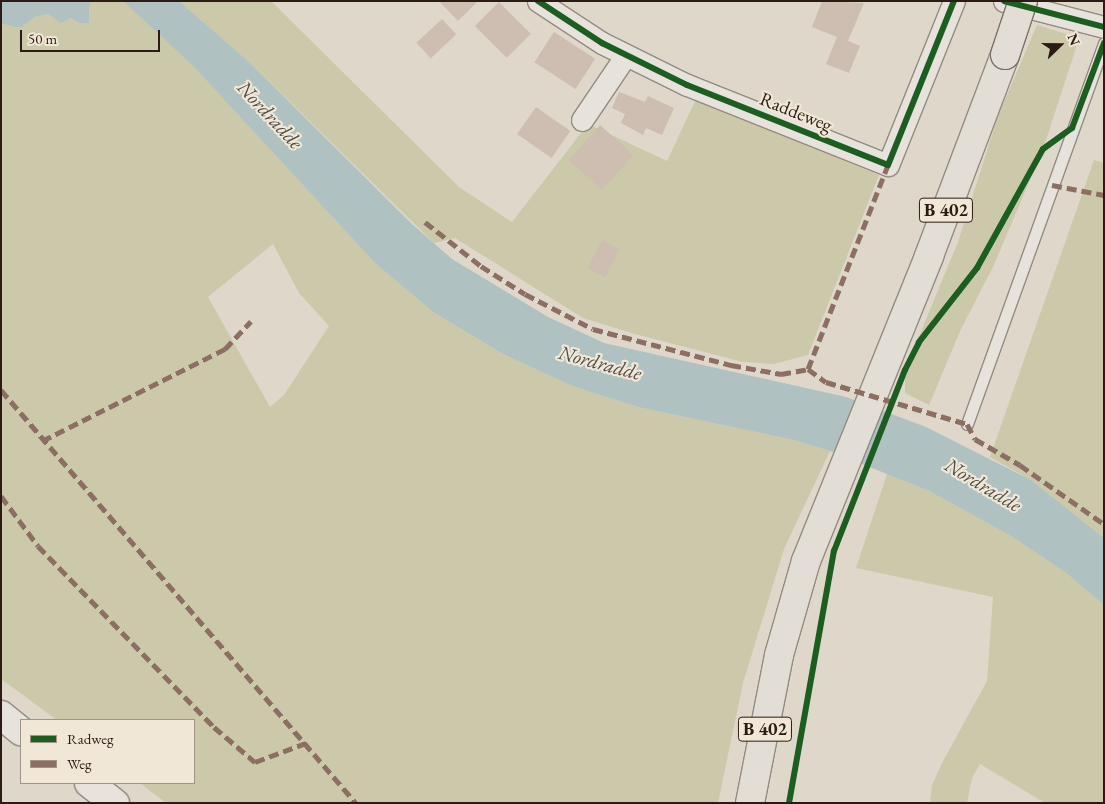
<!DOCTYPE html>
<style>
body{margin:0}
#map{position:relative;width:1105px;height:804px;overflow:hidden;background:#dfd7c9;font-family:"EB Garamond",serif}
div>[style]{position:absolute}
.green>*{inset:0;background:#cbc9aa}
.water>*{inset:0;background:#afc1c0}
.building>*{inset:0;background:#cebeb1;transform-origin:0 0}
.roads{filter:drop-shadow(1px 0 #918b82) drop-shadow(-1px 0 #918b82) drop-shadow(0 1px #918b82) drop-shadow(0 -1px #918b82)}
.lane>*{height:11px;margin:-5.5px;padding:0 5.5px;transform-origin:5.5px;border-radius:5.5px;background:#e7e2db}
.street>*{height:21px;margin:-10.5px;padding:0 10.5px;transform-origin:10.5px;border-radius:10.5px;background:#e7e2db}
.secondary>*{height:28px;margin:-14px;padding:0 14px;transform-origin:14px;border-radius:14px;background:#e7e2db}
.primary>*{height:28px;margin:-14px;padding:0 14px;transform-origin:14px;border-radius:14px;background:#e2ded5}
.bridges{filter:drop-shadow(1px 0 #787169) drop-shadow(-1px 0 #787169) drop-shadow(0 1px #787169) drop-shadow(0 -1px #787169)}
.primary-bridge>*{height:28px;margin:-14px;padding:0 14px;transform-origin:14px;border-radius:14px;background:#e2ded5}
.quiet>*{height:5px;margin-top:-2.5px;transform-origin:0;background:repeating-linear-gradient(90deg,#8d6e63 0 10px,transparent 0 15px)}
.cycleway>*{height:6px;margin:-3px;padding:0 3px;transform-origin:3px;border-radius:3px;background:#1b5e20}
span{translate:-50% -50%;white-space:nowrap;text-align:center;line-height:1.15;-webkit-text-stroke:4.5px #f0e7d6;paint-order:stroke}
.shield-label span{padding:1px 4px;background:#f0e7d6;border:1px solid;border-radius:4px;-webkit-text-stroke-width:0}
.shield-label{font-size:18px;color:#2b1b14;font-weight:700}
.street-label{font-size:19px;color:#2b1b14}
.water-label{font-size:20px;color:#4d4a46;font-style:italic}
.frame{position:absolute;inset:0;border:2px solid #2b1b14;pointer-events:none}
.legend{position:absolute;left:20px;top:719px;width:175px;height:65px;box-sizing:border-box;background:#f0e7d6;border:1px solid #a19588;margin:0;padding:6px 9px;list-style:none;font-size:15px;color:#2b1b14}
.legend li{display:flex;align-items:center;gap:10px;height:25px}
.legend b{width:25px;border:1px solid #a19588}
.north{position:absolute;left:1035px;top:20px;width:50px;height:50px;-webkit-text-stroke:4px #f0e7d6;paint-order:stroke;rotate:68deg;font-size:14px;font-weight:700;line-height:20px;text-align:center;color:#2b1b14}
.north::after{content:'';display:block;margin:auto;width:18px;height:22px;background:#2b1b14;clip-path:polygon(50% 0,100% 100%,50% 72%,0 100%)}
.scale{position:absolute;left:20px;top:30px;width:140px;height:22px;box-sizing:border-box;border:2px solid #2b1b14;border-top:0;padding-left:6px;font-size:15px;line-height:18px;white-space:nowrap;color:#2b1b14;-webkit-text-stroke:4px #f0e7d6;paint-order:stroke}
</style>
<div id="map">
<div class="green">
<div style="clip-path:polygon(evenodd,90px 1px,123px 1px,131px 8px,194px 67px,375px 263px,433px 312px,503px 354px,572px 386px,638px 407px,794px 440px,830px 451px,784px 549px,743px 683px,718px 803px,166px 803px,140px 783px,194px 783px,194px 720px,57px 720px,1px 679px,1px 23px,22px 27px,35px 17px,48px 14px,61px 22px,71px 18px,79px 23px,90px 15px,90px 1px,273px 244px,299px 293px,329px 326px,284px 395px,270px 407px,208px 297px,273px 244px)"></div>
<div style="clip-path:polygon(179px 1px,271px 1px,459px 187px,512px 222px,588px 124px,667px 161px,696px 99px,879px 175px,808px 355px,774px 364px,743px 362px,631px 333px,583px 318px,455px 238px,434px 243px,248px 61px)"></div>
<div style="clip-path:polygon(1037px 25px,1073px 36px,1076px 48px,1043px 149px,994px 265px,961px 329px,929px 405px,905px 393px,905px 370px,958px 242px,998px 116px)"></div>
<div style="clip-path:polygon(1094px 160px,1104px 163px,1104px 538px,1031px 480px,990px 457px)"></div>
<div style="clip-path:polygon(887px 474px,929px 491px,1011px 536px,1066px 573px,1104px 605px,1104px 803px,1045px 803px,980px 764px,972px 778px,967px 803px,930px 803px,932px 785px,942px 763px,987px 681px,993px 597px,856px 568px)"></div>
</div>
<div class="water">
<div style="clip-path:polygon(1px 1px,90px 1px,89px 23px,79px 23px,71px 18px,61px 23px,48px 14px,35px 17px,22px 27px,15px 27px,1px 23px)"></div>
<div style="clip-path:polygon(123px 1px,179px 1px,248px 61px,412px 224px,452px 259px,548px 317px,604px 343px,846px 397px,926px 427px,1031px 480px,1104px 538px,1104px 605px,1066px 573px,1011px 536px,929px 491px,830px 451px,794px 440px,638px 407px,572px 386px,503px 354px,433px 312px,375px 263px,194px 67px)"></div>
</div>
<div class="building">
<div style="clip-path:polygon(439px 1px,478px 1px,458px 21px)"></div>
<div style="clip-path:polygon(822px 1px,864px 3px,848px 41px,860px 46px,849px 73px,826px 64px,837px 37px,812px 27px)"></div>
<div style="left:499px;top:2px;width:45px;height:34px;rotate:45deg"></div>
<div style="left:442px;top:19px;width:21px;height:35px;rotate:47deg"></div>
<div style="left:554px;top:32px;width:49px;height:36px;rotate:33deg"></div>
<div style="clip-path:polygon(619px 92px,645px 102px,648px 96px,674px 108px,662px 135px,646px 128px,643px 135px,621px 123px,625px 114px,612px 108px)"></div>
<div style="left:536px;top:107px;width:42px;height:33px;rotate:35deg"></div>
<div style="left:600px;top:125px;width:45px;height:47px;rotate:42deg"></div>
<div style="left:602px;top:240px;width:20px;height:32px;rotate:27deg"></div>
</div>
<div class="roads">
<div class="lane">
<div style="left:967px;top:424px;width:405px;rotate:-70.2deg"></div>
</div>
<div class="street">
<div style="left:538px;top:1px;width:77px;rotate:33.3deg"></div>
<div style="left:602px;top:43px;width:95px;rotate:26.3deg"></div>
<div style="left:687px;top:85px;width:216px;rotate:21.7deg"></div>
<div style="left:888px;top:165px;width:177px;rotate:-68.1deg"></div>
<div style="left:1004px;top:1px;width:103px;rotate:14.6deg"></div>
<div style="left:582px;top:120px;width:78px;rotate:-55.9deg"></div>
</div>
<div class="secondary">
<div style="left:1px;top:715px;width:26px;rotate:39deg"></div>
<div style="left:89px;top:783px;width:33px;rotate:38deg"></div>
</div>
<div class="primary">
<div style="left:750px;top:803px;width:151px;rotate:-78.9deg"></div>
<div style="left:779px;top:655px;width:98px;rotate:-74deg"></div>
<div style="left:806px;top:561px;width:329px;rotate:-68deg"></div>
<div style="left:929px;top:256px;width:215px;rotate:-69.3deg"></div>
</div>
</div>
<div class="bridges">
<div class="primary-bridge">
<div style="left:1005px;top:55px;width:57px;rotate:-71.6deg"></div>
</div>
</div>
<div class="quiet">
<div style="left:1052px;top:185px;width:53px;rotate:10.9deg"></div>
<div style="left:425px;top:222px;width:71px;rotate:38.2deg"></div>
<div style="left:481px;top:266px;width:52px;rotate:32.5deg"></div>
<div style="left:525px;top:294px;width:76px;rotate:27.2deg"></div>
<div style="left:593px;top:329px;width:143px;rotate:14.6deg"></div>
<div style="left:731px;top:365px;width:51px;rotate:10.2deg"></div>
<div style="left:781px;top:374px;width:27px;rotate:-10deg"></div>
<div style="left:808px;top:369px;width:22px;rotate:36deg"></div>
<div style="left:826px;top:382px;width:147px;rotate:16.6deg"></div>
<div style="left:967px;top:424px;width:17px;rotate:62deg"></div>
<div style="left:975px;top:439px;width:52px;rotate:30deg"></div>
<div style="left:1020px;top:465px;width:103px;rotate:35.1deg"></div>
<div style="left:808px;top:369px;width:219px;rotate:-68.6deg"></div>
<div style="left:1px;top:390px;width:545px;rotate:49.32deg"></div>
<div style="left:42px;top:441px;width:205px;rotate:-26.7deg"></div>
<div style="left:225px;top:349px;width:38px;rotate:-47deg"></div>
<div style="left:1px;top:496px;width:62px;rotate:53.5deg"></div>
<div style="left:38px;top:546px;width:252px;rotate:45.8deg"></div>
<div style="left:214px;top:727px;width:54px;rotate:40.5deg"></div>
<div style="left:255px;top:762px;width:54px;rotate:-20.4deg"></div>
</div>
<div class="cycleway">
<div style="left:538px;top:1px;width:77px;rotate:33.3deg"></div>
<div style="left:602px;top:43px;width:95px;rotate:26.3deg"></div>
<div style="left:687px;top:85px;width:216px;rotate:21.7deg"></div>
<div style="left:888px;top:165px;width:177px;rotate:-68.1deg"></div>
<div style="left:1004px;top:1px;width:103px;rotate:14.6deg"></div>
<div style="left:789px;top:803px;width:256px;rotate:-79.9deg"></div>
<div style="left:834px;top:551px;width:194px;rotate:-68.6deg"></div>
<div style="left:905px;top:370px;width:31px;rotate:-63deg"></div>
<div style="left:919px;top:342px;width:94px;rotate:-51.9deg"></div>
<div style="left:977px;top:268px;width:136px;rotate:-61deg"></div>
<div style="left:1043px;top:149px;width:36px;rotate:-36deg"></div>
<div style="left:1072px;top:128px;width:91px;rotate:-69.4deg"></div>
</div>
<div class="shield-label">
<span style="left:946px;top:210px">B 402</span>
<span style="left:765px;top:729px">B 402</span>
</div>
<div class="street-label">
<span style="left:796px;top:112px;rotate:22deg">Raddeweg</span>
</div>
<div class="water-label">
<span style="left:270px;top:115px;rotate:47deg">Nordradde</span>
<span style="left:600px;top:363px;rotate:15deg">Nordradde</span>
<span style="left:983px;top:485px;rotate:31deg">Nordradde</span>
</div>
<div class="frame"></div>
<ul class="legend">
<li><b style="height:6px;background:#1b5e20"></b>Radweg</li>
<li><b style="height:6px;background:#8d6e63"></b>Weg</li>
</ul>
<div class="north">N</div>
<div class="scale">50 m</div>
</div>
